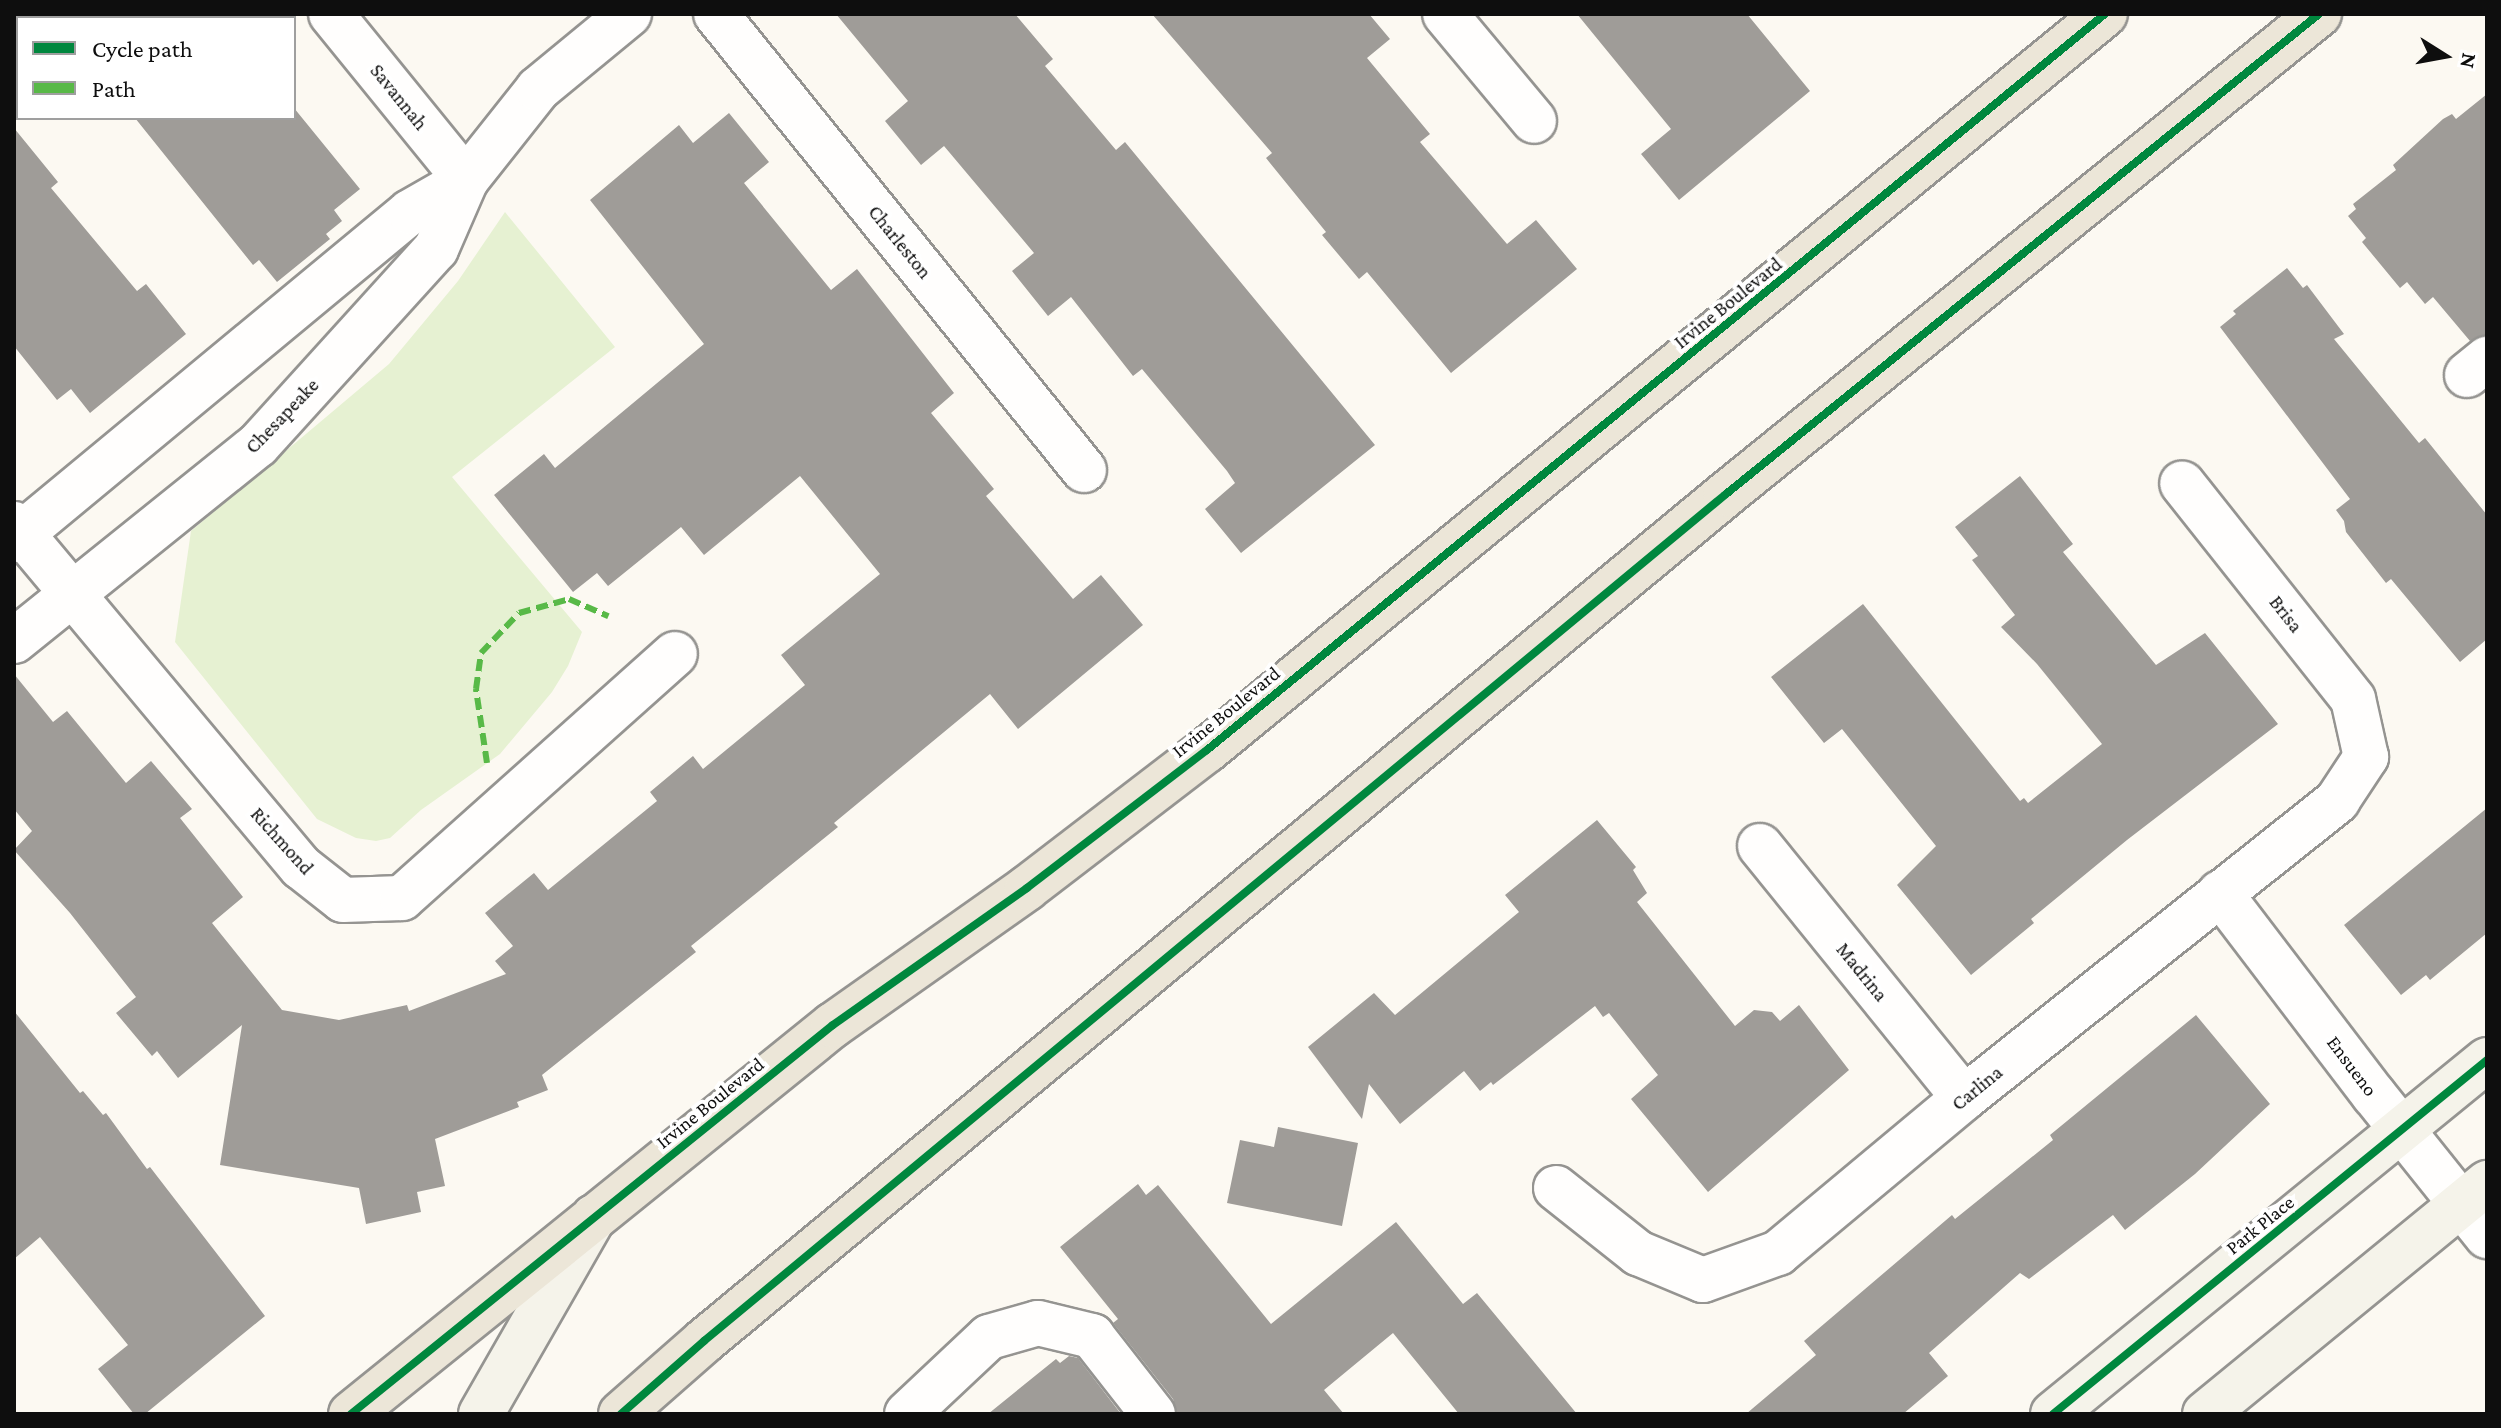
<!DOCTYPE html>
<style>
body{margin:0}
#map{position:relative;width:2501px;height:1428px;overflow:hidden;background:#fcf9f2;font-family:"Crimson Pro",serif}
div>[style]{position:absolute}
.green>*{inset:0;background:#e6f1d2}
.building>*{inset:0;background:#9f9c98}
.roads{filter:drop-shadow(2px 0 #959491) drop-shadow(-2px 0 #959491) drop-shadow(0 2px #959491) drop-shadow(0 -2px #959491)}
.street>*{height:44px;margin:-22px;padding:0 22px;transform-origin:22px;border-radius:22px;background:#fffefd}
.secondary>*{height:44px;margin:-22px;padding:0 22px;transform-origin:22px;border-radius:22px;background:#f5f3ea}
.primary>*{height:44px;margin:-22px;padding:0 22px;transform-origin:22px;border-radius:22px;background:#ece6d8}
.quiet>*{height:6px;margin-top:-3px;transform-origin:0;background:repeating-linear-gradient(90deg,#58b947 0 12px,transparent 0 18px)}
.cycleway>*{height:8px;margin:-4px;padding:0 4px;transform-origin:4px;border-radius:4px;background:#00873e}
span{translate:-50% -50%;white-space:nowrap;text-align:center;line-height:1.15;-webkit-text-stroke:8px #fff;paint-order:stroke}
.street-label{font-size:20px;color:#0e0e0e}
.frame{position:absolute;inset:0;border:16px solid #0e0e0e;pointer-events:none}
.legend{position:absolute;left:16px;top:16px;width:280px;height:104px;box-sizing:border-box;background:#fff;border:2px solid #9f9f9f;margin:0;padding:10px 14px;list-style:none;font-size:24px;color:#0e0e0e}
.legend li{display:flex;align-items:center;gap:16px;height:40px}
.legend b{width:40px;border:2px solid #9f9f9f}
.north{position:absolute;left:2405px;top:16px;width:80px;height:80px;-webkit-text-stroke:6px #fff;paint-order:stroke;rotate:101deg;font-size:22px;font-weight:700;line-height:32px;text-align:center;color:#0e0e0e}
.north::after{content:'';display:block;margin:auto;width:28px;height:36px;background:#0e0e0e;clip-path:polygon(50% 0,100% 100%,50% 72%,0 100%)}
</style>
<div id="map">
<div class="green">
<div style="clip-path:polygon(505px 212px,615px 347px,452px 477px,582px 632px,568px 666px,552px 692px,500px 754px,421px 810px,390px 838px,376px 841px,356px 838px,317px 819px,175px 642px,191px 531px,389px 364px,458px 281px)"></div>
</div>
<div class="building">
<div style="clip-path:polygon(836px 14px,1015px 14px,1053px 59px,1045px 66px,1116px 150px,1125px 142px,1375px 445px,1241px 553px,1205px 509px,1235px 483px,1227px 471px,1142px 369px,1133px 376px,1071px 297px,1048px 316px,1012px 271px,1034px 253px,944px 146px,921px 165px,885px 121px,908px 101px)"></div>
<div style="clip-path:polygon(1152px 14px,1369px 14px,1390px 39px,1367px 58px,1430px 134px,1420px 142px,1507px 244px,1536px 220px,1577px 269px,1451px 373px,1367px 272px,1359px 279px,1322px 235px,1326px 232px,1266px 158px,1272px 153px)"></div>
<div style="clip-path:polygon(1577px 14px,1747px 14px,1810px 91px,1679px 200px,1641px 154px,1671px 129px)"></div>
<div style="clip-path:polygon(2487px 94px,2487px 335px,2470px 341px,2433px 297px,2425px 304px,2407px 282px,2400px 288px,2362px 242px,2366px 238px,2348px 216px,2356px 209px,2353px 204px,2396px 170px,2393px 165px,2443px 119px,2452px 114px,2456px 119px)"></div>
<div style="clip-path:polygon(294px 108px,360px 189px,334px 210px,342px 221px,326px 234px,330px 239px,277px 282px,259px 260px,253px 265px,135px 118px,294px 118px)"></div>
<div style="clip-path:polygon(729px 113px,769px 162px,744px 183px,831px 290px,857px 269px,954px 393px,931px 413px,994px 489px,986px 496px,1073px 599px,1101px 575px,1143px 625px,1018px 729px,990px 694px,834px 823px,838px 827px,691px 946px,696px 952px,542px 1075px,548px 1090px,517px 1102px,519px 1107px,435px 1139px,445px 1186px,417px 1192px,421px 1212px,366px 1224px,359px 1188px,220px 1165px,242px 1025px,178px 1078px,157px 1051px,152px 1056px,116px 1013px,136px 997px,70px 913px,14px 850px,32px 831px,14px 809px,14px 674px,53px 722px,67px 711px,126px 783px,151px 761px,192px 809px,180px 818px,243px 897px,212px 923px,282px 1010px,339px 1020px,407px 1005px,409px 1011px,506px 974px,495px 961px,513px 946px,485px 913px,534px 873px,548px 890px,657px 801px,650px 792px,693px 756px,703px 769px,805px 685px,781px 655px,880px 574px,800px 476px,704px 555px,681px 527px,608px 586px,597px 573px,573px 592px,494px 495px,544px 454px,555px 468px,704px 344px,590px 200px,679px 125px,693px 143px)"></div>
<div style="clip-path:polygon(14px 128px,58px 182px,51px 188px,137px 291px,146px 284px,186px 334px,90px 413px,71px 389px,57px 400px,14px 346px)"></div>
<div style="clip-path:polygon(2287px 268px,2303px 288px,2307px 285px,2344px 334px,2334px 339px,2419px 443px,2425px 438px,2487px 515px,2487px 639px,2460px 662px,2391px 579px,2386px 583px,2346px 532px,2344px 521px,2336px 510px,2350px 499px,2220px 327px,2236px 314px,2233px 311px)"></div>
<div style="clip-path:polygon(2020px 476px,2073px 544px,2063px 552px,2156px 665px,2205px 633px,2278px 724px,2127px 840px,2031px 919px,2034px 923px,1971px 975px,1897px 885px,1936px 846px,1842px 729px,1824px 743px,1771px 677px,1863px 604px,2020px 801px,2024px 798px,2028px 803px,2102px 744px,2037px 664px,2001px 627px,2015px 615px,1972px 560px,1978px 556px,1955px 527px)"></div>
<div style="clip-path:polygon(2487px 808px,2487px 933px,2430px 980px,2426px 975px,2401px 995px,2344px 925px)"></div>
<div style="clip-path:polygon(1597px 820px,1636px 867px,1633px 870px,1647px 893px,1637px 902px,1735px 1026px,1754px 1010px,1772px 1012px,1780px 1021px,1799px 1005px,1849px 1070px,1708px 1192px,1631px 1099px,1658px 1075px,1609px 1013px,1603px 1017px,1595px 1006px,1493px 1085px,1491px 1082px,1480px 1091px,1464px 1071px,1400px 1124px,1369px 1084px,1362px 1119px,1308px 1047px,1374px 993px,1395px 1015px,1519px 912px,1505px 895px)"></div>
<div style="clip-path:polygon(14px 1011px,80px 1093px,83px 1091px,103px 1115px,106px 1113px,147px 1169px,150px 1167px,265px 1316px,145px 1414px,134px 1414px,98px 1369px,128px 1345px,40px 1237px,14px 1259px)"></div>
<div style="clip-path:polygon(2196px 1015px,2270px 1104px,2195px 1174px,2125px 1230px,2113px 1215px,2029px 1279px,2020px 1273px,1929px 1353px,1948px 1376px,1903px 1414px,1746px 1414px,1816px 1355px,1804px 1341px,1952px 1215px,1955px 1219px,2053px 1140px,2050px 1135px)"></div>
<div style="clip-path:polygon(1278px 1127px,1358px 1143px,1342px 1226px,1227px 1203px,1240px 1140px,1274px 1147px)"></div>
<div style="clip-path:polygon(1138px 1184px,1146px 1195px,1158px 1185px,1271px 1324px,1396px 1222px,1463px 1304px,1477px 1293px,1577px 1414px,1459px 1414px,1393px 1333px,1324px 1390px,1344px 1414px,1177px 1414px,1173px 1399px,1113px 1323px,1118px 1319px,1060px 1247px)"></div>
<div style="clip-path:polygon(1069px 1356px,1078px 1358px,1121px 1414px,988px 1414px,1056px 1359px,1060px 1363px)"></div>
</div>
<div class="roads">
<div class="street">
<div style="left:331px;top:14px;width:214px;rotate:50.9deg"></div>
<div style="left:716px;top:14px;width:586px;rotate:51.1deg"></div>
<div style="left:1445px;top:14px;width:139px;rotate:50.2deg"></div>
<div style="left:2467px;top:375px;width:26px;rotate:-39deg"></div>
<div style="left:14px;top:524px;width:447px;rotate:50.1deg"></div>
<div style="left:301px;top:867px;width:53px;rotate:38.2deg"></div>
<div style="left:343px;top:900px;width:59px;rotate:-1.9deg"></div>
<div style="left:402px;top:898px;width:366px;rotate:-41.8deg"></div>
<div style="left:14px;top:540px;width:514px;rotate:-39.63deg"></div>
<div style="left:410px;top:212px;width:64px;rotate:-29.7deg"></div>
<div style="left:14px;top:641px;width:313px;rotate:-38.8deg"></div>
<div style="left:258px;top:445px;width:265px;rotate:-47.8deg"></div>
<div style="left:436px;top:249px;width:75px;rotate:-66.5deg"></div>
<div style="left:466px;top:180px;width:116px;rotate:-51.6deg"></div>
<div style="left:538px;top:89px;width:118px;rotate:-39.5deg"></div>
<div style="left:1760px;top:846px;width:324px;rotate:51deg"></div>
<div style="left:2220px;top:893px;width:254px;rotate:52.7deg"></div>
<div style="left:2374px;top:1095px;width:181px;rotate:51.3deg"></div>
<div style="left:1556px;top:1188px;width:105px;rotate:38.4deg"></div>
<div style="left:1638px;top:1253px;width:70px;rotate:22.6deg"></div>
<div style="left:1703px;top:1280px;width:80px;rotate:-19.8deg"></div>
<div style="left:1778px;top:1253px;width:242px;rotate:-39.8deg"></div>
<div style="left:1964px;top:1098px;width:477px;rotate:-38.5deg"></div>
<div style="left:2337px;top:801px;width:53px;rotate:-56.6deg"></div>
<div style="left:2366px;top:757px;width:59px;rotate:-102.6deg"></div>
<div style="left:2353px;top:699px;width:275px;rotate:-128.4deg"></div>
<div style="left:907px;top:1414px;width:112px;rotate:-43.2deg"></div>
<div style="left:989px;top:1337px;width:51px;rotate:-15.9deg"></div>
<div style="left:1038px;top:1323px;width:56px;rotate:13.5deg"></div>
<div style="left:1092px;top:1336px;width:99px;rotate:52deg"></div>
</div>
<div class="secondary">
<div style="left:481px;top:1414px;width:227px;rotate:-60.2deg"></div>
<div style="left:2053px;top:1414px;width:560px;rotate:-39.2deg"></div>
<div style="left:2205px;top:1414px;width:365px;rotate:-39.3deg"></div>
</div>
<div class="primary">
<div style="left:351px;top:1414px;width:619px;rotate:-38.91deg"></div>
<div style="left:833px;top:1025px;width:237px;rotate:-35.2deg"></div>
<div style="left:1027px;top:888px;width:227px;rotate:-37.5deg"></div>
<div style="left:1207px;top:750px;width:1161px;rotate:-39.34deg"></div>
<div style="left:621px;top:1414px;width:111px;rotate:-41.3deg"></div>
<div style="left:704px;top:1341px;width:1327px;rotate:-39.65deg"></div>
<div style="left:1726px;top:494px;width:763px;rotate:-38.99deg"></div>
</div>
</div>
<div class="quiet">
<div style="left:487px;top:763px;width:75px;rotate:-98.5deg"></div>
<div style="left:476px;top:689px;width:36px;rotate:-82deg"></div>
<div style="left:481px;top:653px;width:55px;rotate:-46.5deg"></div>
<div style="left:519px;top:613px;width:52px;rotate:-15.6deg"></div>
<div style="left:569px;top:599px;width:43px;rotate:23.6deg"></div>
</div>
<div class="cycleway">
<div style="left:351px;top:1414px;width:619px;rotate:-38.91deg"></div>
<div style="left:833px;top:1025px;width:237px;rotate:-35.2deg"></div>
<div style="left:1027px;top:888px;width:227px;rotate:-37.5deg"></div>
<div style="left:1207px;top:750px;width:1161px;rotate:-39.34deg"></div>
<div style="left:621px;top:1414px;width:111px;rotate:-41.3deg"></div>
<div style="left:704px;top:1341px;width:1327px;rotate:-39.65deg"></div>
<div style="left:1726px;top:494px;width:763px;rotate:-38.99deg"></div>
<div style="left:2053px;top:1414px;width:560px;rotate:-39.2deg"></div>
</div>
<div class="street-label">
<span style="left:399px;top:97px;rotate:51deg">Savannah</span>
<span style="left:900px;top:242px;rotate:51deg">Charleston</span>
<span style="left:1728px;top:303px;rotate:-39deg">Irvine Boulevard</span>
<span style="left:282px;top:416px;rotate:-46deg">Chesapeake</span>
<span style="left:2286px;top:614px;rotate:52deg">Brisa</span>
<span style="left:1226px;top:712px;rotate:-39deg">Irvine Boulevard</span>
<span style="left:282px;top:841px;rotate:48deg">Richmond</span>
<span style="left:1862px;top:972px;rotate:51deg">Madrina</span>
<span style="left:2352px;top:1066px;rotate:53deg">Ensueno</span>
<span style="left:1977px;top:1088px;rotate:-39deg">Carlina</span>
<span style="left:710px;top:1103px;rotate:-39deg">Irvine Boulevard</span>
<span style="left:2260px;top:1225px;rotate:-39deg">Park Place</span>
</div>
<div class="frame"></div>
<ul class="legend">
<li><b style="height:10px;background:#00873e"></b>Cycle path</li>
<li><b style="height:10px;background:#58b947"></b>Path</li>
</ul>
<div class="north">N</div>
</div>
